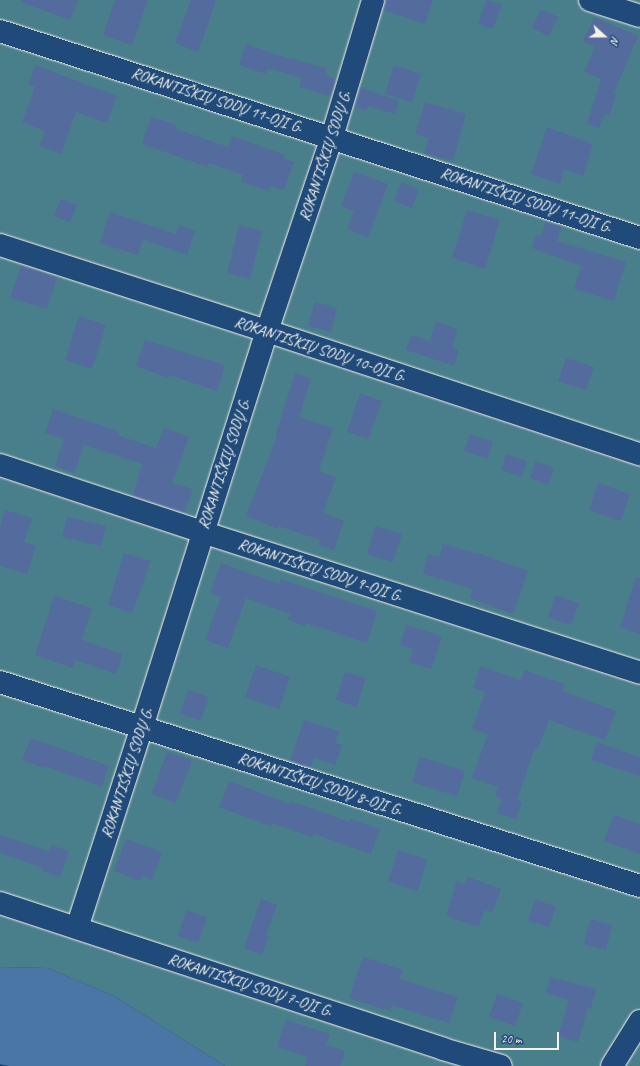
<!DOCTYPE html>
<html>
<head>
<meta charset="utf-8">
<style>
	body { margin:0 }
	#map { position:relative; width:640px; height:1066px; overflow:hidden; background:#1f4a7a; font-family:Caveat,sans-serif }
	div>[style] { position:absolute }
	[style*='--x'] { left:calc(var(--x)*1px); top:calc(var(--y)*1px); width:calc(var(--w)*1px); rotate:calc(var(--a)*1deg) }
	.green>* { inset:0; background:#497e8b }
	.water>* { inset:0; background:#4976a4 }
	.building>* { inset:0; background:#546c9d }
	.roads { filter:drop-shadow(0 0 1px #f4f1e8) drop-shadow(0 0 1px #f4f1e8) }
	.minor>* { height:22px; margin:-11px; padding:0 11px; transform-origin:11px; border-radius:11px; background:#1f4a7a }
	span { translate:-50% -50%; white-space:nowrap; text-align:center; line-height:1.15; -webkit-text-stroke:4px #1f4a7a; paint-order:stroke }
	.street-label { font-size:16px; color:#f4f1e8 }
	.north { position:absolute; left:584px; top:16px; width:40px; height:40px; -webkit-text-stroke:3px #1f4a7a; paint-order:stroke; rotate:111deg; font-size:11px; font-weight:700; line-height:16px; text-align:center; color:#f4f1e8 }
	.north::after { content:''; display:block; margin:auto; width:14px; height:18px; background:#f4f1e8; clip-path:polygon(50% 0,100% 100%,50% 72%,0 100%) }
	.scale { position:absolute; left:494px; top:1032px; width:65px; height:18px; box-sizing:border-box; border:2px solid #f4f1e8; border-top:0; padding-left:5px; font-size:12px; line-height:14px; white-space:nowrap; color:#f4f1e8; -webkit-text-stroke:3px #1f4a7a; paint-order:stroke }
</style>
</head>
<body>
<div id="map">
	<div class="green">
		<div style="clip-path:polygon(0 0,640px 0,640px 1066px,225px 1066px,114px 996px,47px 968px,4px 967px,0 968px)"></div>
	</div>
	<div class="water">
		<div style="clip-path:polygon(4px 967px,47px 968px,114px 996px,225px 1066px,9px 1066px,0 1064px,0 968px)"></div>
	</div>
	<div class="building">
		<div style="clip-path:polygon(21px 0,78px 0,70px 20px,21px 2px)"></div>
		<div style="clip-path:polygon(115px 0,148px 0,132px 45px,103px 35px)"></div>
		<div style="clip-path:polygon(191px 0,216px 0,198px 52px,175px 43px)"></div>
		<div style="clip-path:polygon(385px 0,433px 0,425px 24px,383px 10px)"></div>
		<div style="clip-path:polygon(486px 0,502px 4px,493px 29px,478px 24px)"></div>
		<div style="clip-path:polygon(541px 9px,558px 17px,549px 36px,532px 28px)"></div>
		<div style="clip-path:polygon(594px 17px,638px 36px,614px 93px,616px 94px,610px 115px,605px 114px,599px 128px,587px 124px,601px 79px,584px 72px,595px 46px,583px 42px)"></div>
		<div style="clip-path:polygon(246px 44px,293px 60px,293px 59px,327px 68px,325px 75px,336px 79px,331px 96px,299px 87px,302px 78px,268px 68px,266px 74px,239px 65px)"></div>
		<div style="clip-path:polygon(35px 65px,117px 96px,107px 123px,76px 112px,61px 154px,40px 146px,45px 131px,22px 122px,35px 87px,28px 85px)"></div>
		<div style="clip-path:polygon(394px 65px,421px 74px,412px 102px,385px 94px)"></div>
		<div style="clip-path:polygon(360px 87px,399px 101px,395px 114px,368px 106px,366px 111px,354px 106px)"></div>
		<div style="clip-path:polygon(425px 102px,466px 114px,453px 161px,424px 153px,429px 138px,415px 134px)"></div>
		<div style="clip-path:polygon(151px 117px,177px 125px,176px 129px,228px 147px,232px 136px,285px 155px,284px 159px,294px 162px,284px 190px,270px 186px,268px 191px,241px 182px,243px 175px,209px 163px,208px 167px,142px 144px)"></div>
		<div style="clip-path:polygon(547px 127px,593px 144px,583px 176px,564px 169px,560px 184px,531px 174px)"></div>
		<div style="clip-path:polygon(354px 172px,388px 184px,368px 238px,347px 229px,354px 211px,341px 206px)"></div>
		<div style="clip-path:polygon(401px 182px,419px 189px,412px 208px,394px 201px)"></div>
		<div style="clip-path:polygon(61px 199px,77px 205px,70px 222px,54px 216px)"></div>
		<div style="clip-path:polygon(467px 210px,500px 220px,485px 269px,452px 258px)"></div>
		<div style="clip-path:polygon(110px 212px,176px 234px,179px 225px,195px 231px,187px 255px,143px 240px,138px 255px,100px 243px)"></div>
		<div style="clip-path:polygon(546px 221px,562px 226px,557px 241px,626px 262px,614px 301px,574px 289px,581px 266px,532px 248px,536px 235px,541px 236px)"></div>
		<div style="clip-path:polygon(239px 225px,262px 231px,250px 279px,227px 273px)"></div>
		<div style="clip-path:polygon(21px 265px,57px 277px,47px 309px,10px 298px)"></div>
		<div style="clip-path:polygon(315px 302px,337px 308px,331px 332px,308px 326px)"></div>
		<div style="clip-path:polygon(79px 316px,106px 325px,92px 369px,65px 360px)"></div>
		<div style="clip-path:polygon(436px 322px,458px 329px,452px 348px,430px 340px)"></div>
		<div style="clip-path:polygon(411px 335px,459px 350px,454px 366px,406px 350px)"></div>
		<div style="clip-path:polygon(145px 340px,225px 365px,217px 391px,169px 375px,168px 378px,136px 366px)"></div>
		<div style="clip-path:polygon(566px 358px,594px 367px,586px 390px,558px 381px)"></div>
		<div style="clip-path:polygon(295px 373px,311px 379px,299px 417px,333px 428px,319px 471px,336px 477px,323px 513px,344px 521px,334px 550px,318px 545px,320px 540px,278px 526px,277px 529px,246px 516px,278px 434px,276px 434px)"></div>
		<div style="clip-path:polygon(360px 393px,382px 401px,368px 439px,347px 432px)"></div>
		<div style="clip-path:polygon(53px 409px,118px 431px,117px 435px,156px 448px,164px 428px,189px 437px,172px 483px,193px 489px,184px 513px,133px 496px,142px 464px,84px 445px,74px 473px,55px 466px,64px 439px,45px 433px)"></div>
		<div style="clip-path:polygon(470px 434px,493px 442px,487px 459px,464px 451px)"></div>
		<div style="clip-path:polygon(506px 454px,527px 461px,522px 477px,501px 470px)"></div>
		<div style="clip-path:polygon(535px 461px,554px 468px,548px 485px,530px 478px)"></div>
		<div style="clip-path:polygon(598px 483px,630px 494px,621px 521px,589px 510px)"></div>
		<div style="clip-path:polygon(5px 510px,32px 518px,24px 542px,36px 546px,27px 574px,0 566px,0 527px)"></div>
		<div style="clip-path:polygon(67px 517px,106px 526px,101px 546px,62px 537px)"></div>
		<div style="clip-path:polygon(375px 526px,402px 534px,393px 562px,367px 554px)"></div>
		<div style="clip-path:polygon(443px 544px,478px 554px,478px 553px,528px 571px,513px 614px,470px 598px,473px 589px,423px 574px,428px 554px,439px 557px)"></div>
		<div style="clip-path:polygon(124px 553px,151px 561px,132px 613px,108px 605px)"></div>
		<div style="clip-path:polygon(221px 563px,279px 584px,281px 579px,377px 611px,367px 643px,306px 623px,305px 626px,288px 620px,290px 614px,246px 598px,228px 648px,205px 640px,221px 597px,210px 593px)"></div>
		<div style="clip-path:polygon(636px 577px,640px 578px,640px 634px,620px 627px)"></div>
		<div style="clip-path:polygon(555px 595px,579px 603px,571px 625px,548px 618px)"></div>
		<div style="clip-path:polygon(54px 596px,92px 608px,82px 640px,123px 654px,116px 674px,75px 660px,73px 668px,35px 655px)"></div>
		<div style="clip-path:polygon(406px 625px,442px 636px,431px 669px,409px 662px,413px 649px,400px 645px)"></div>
		<div style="clip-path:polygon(256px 665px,290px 677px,279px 709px,245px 697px)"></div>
		<div style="clip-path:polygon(480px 666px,521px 680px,524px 670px,565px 684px,562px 691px,616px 711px,605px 740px,549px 720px,538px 749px,535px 748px,517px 800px,522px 802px,516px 819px,497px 813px,502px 799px,495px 796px,498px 787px,472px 778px,488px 734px,472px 729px,485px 692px,473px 688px)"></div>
		<div style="clip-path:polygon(345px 672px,366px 678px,357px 707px,336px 700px)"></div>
		<div style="clip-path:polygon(188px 690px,209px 697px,201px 721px,180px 714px)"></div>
		<div style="clip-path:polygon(304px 720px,339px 731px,335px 743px,342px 745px,335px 765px,314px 758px,311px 768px,290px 761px)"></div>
		<div style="clip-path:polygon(31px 738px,109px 766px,102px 787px,45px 766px,44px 768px,22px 760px)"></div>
		<div style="clip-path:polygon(597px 742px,640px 757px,640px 776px,591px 760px)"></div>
		<div style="clip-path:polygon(167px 752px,192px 760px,176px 803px,152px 794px)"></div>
		<div style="clip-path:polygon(420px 757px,465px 771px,457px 796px,412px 782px)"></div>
		<div style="clip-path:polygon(229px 781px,290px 804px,291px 801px,349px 822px,350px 819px,380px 829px,371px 854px,314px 834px,312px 837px,272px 823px,271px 826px,219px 807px)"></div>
		<div style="clip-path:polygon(614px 815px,640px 824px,640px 854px,604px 841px)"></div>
		<div style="clip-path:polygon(0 835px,49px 851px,51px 845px,69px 851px,60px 877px,42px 871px,43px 868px,0 853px)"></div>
		<div style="clip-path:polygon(126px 839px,162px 852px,152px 880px,142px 876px,140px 881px,114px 871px)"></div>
		<div style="clip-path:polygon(398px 850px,427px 859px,418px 891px,388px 882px)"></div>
		<div style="clip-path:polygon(468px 877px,501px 889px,492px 913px,484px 910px,479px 927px,446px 916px,457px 881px,465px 884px)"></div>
		<div style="clip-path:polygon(261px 899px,277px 905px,266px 935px,269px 936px,262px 955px,244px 948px)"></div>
		<div style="clip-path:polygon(535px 899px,556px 907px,549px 927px,528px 921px)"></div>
		<div style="clip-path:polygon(186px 910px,207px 917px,198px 943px,178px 936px)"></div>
		<div style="clip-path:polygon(590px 919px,612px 925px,606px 950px,584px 944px)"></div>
		<div style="clip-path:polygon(363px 957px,403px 970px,400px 979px,458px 997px,449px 1023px,392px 1005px,390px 1011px,349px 998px)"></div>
		<div style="clip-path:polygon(550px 977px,596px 989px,591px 1008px,588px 1007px,578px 1042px,558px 1036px,569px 1000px,546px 993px)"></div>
		<div style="clip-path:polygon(497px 994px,523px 1003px,515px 1026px,489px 1017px)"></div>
		<div style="clip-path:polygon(286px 1020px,330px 1034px,326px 1045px,345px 1051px,340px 1066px,305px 1066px,308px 1057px,277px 1047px)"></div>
	</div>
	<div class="roads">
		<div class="minor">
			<div style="--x:590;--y:0;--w:52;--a:17.7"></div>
			<div style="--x:0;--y:31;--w:673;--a:17.92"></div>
			<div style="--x:0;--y:245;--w:281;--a:17.9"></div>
			<div style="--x:267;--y:331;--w:393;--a:18.3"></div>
			<div style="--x:0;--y:465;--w:213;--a:18.3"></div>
			<div style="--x:202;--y:532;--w:460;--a:17.8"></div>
			<div style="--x:0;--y:682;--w:672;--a:17.68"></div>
			<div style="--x:0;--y:903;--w:466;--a:18.2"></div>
			<div style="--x:443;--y:1049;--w:60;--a:16.3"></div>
			<div style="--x:77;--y:928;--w:211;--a:-72.1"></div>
			<div style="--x:142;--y:727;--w:415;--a:-72.5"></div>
			<div style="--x:267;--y:331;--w:205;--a:-71.5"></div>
			<div style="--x:332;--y:137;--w:143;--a:-73.3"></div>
			<div style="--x:612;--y:1066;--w:53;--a:-58.1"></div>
		</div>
	</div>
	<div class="street-label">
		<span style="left:217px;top:100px;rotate:18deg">ROKANTIŠKIŲ SODŲ 11-OJI G.</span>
		<span style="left:325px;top:156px;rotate:-72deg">ROKANTIŠKIŲ SODŲ G.</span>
		<span style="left:526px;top:200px;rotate:18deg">ROKANTIŠKIŲ SODŲ 11-OJI G.</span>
		<span style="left:320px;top:349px;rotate:18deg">ROKANTIŠKIŲ SODŲ 10-OJI G.</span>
		<span style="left:224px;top:464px;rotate:-72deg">ROKANTIŠKIŲ SODŲ G.</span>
		<span style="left:320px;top:570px;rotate:18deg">ROKANTIŠKIŲ SODŲ 9-OJI G.</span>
		<span style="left:127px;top:773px;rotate:-72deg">ROKANTIŠKIŲ SODŲ G.</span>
		<span style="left:320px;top:784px;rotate:18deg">ROKANTIŠKIŲ SODŲ 8-OJI G.</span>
		<span style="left:250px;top:985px;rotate:18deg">ROKANTIŠKIŲ SODŲ 7-OJI G.</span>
	</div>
	<div class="north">N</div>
	<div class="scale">20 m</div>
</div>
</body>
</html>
